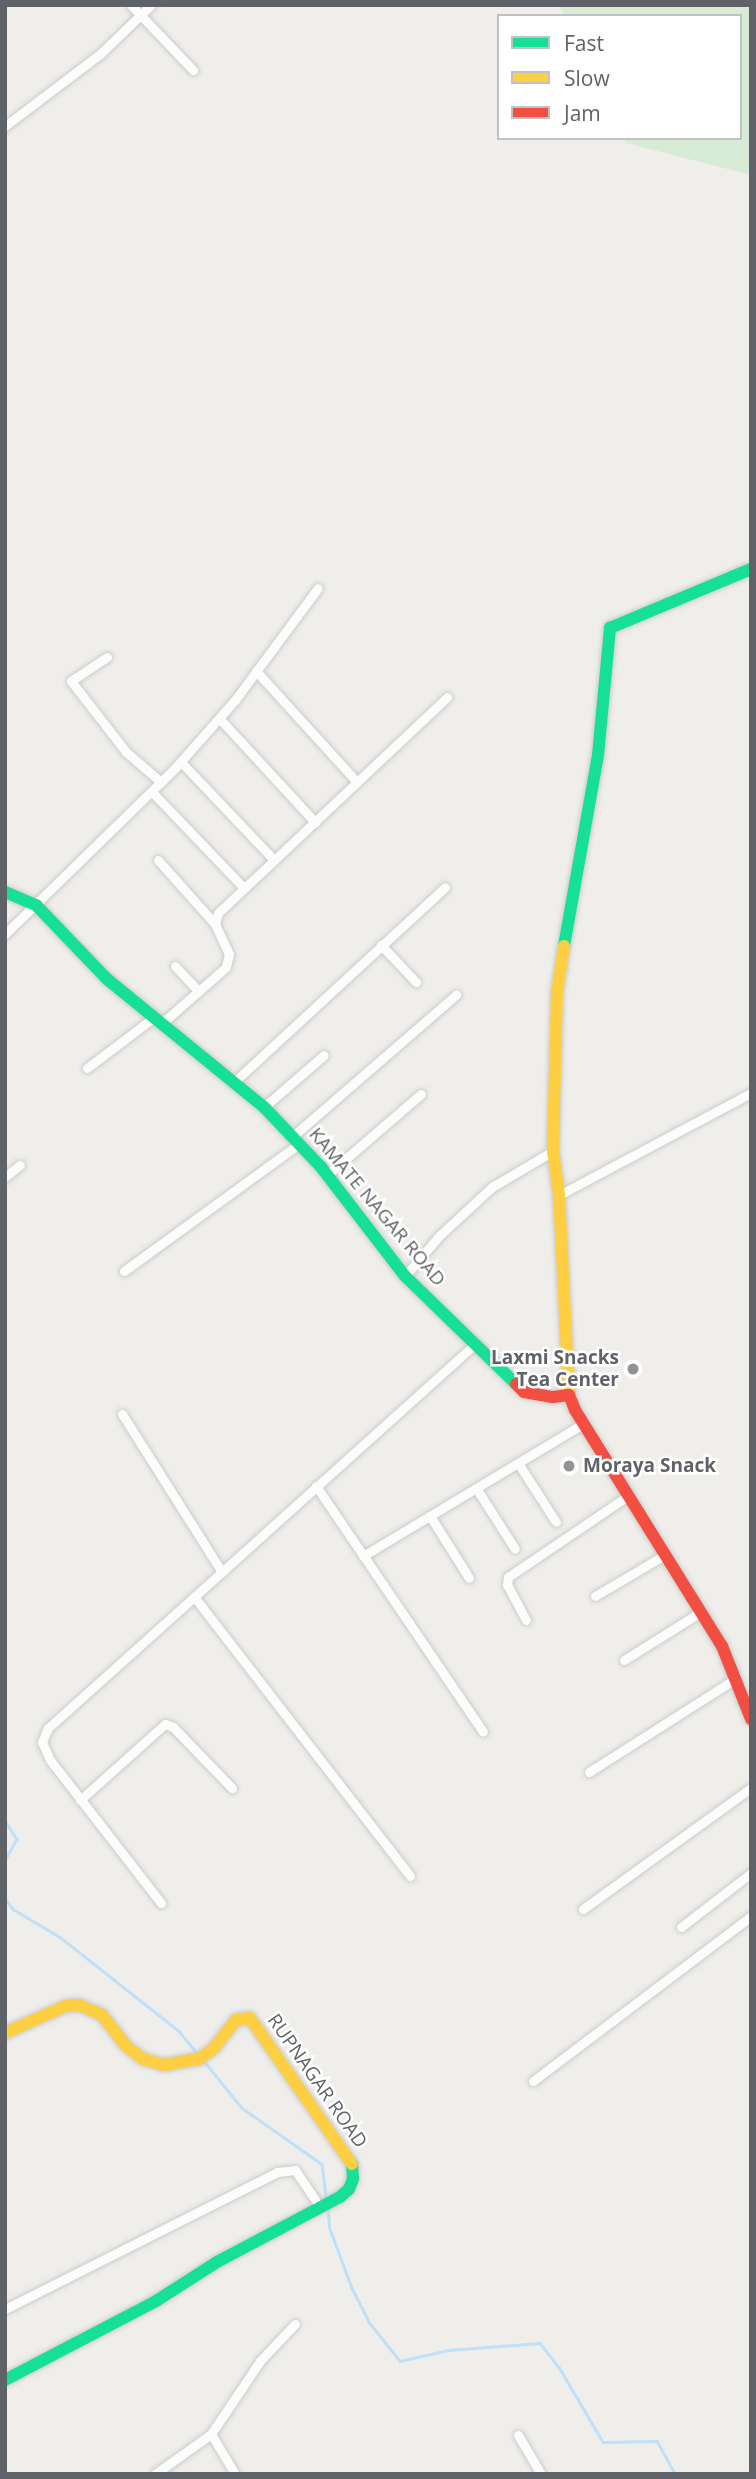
<!DOCTYPE html>
<html>
<head>
<meta charset="utf-8">
<style>
	body { margin:0 }
	#map { position:relative; width:756px; height:2479px; overflow:hidden; background:#efeeea; font-family:"Open Sans",sans-serif }
	div>[style] { position:absolute }
	[style*='--x'] { left:calc(var(--x)*1px); top:calc(var(--y)*1px); width:calc(var(--w)*1px); rotate:calc(var(--a)*1deg) }
	.green>* { inset:0; background:#d8ebd6 }
	.stream>* { height:2.5px; margin:-1.25px; padding:0 1.25px; transform-origin:1.25px; border-radius:1.25px; background:#bfe0f9 }
	.roads { filter:drop-shadow(0 0 2px #cbcccc) drop-shadow(0 0 2px #cbcccc) }
	.street>* { height:9px; margin:-4.5px; padding:0 4.5px; transform-origin:4.5px; border-radius:4.5px; background:#fdfcfc }
	.fast>* { height:12px; margin:-6px; padding:0 6px; transform-origin:6px; border-radius:6px; background:#16e098 }
	.slow>* { height:12px; margin:-6px; padding:0 6px; transform-origin:6px; border-radius:6px; background:#ffcf43 }
	.jam>* { height:12px; margin:-6px; padding:0 6px; transform-origin:6px; border-radius:6px; background:#f24e42 }
	.dots>* { width:19px; height:19px; translate:-50% -50%; box-sizing:border-box; border:4px solid #fff; border-radius:50% }
	span { translate:-50% -50%; white-space:nowrap; text-align:center; line-height:1.15; -webkit-text-stroke:5px #fff; paint-order:stroke }
	.street-label { font-size:19px; color:#5f6368 }
	.poi-label { font-size:19px; color:#5f6368; font-weight:700 }
	.right { translate:-100% -50%; text-align:right }
	.left { translate:0 -50%; text-align:left }
	.frame { position:absolute; inset:0; border:7px solid #5f6368; pointer-events:none }
	.legend { position:absolute; left:497px; top:14px; width:245px; height:126px; box-sizing:border-box; background:#fff; border:2px solid #bfc1c3; margin:0; padding:9px 12px; list-style:none; font-size:21px; color:#5f6368 }
	.legend li { display:flex; align-items:center; gap:14px; height:35px }
	.legend b { width:35px; border:2px solid #bfc1c3 }
</style>
</head>
<body>
<div id="map">
	<div class="green">
		<div style="clip-path:polygon(559px 5px,751px 5px,751px 175px,626px 143px,624px 138px,740px 138px,740px 16px,564px 16px)"></div>
	</div>
	<div class="stream">
		<div style="--x:5;--y:1821;--w:22;--a:56"></div>
		<div style="--x:17;--y:1839;--w:25;--a:119"></div>
		<div style="--x:5;--y:1898;--w:14;--a:54"></div>
		<div style="--x:13;--y:1909;--w:55;--a:30.8"></div>
		<div style="--x:60;--y:1937;--w:152;--a:38.3"></div>
		<div style="--x:179;--y:2031;--w:28;--a:51"></div>
		<div style="--x:204;--y:2061;--w:60;--a:51"></div>
		<div style="--x:242;--y:2108;--w:98;--a:35"></div>
		<div style="--x:322;--y:2164;--w:34;--a:83"></div>
		<div style="--x:328;--y:2208;--w:21;--a:85"></div>
		<div style="--x:330;--y:2229;--w:63;--a:69.6"></div>
		<div style="--x:352;--y:2288;--w:38;--a:63"></div>
		<div style="--x:369;--y:2322;--w:50;--a:51.5"></div>
		<div style="--x:400;--y:2361;--w:50;--a:-12.7"></div>
		<div style="--x:449;--y:2350;--w:91;--a:-4.4"></div>
		<div style="--x:540;--y:2343;--w:31;--a:52"></div>
		<div style="--x:559;--y:2367;--w:87;--a:59.6"></div>
		<div style="--x:603;--y:2442;--w:54;--a:-1.1"></div>
		<div style="--x:657;--y:2441;--w:38;--a:61"></div>
	</div>
	<div class="roads">
		<div class="street">
			<div style="--x:131;--y:5;--w:90;--a:46.4"></div>
			<div style="--x:5;--y:126;--w:119;--a:-37.2"></div>
			<div style="--x:100;--y:54;--w:71;--a:-43.9"></div>
			<div style="--x:107;--y:657;--w:43;--a:146.3"></div>
			<div style="--x:71;--y:681;--w:90;--a:52.2"></div>
			<div style="--x:126;--y:752;--w:46;--a:40.6"></div>
			<div style="--x:256;--y:671;--w:150;--a:47.7"></div>
			<div style="--x:219;--y:718;--w:142;--a:47.3"></div>
			<div style="--x:181;--y:762;--w:135;--a:46.5"></div>
			<div style="--x:152;--y:792;--w:133;--a:46.2"></div>
			<div style="--x:158;--y:860;--w:86;--a:48.3"></div>
			<div style="--x:5;--y:934;--w:238;--a:-44.3"></div>
			<div style="--x:175;--y:768;--w:91;--a:-48.6"></div>
			<div style="--x:235;--y:700;--w:139;--a:-53.5"></div>
			<div style="--x:381;--y:945;--w:51;--a:46.6"></div>
			<div style="--x:175;--y:966;--w:34;--a:47"></div>
			<div style="--x:161;--y:1024;--w:86;--a:-41.2"></div>
			<div style="--x:226;--y:967;--w:13;--a:-77"></div>
			<div style="--x:229;--y:954;--w:33;--a:-115"></div>
			<div style="--x:215;--y:924;--w:11;--a:-75"></div>
			<div style="--x:218;--y:913;--w:315;--a:-43.3"></div>
			<div style="--x:87;--y:1068;--w:83;--a:-37.1"></div>
			<div style="--x:234;--y:1082;--w:287;--a:-42.7"></div>
			<div style="--x:264;--y:1107;--w:79;--a:-40.9"></div>
			<div style="--x:293;--y:1136;--w:216;--a:-40.9"></div>
			<div style="--x:327;--y:1175;--w:124;--a:-40.8"></div>
			<div style="--x:5;--y:1177;--w:19;--a:-39"></div>
			<div style="--x:559;--y:1195;--w:217;--a:-28"></div>
			<div style="--x:124;--y:1271;--w:218;--a:-36"></div>
			<div style="--x:405;--y:1276;--w:52;--a:-49.6"></div>
			<div style="--x:439;--y:1236;--w:72;--a:-42.8"></div>
			<div style="--x:492;--y:1187;--w:71;--a:-30.5"></div>
			<div style="--x:122;--y:1414;--w:187;--a:57.7"></div>
			<div style="--x:518;--y:1463;--w:70;--a:57.2"></div>
			<div style="--x:316;--y:1486;--w:297;--a:55.8"></div>
			<div style="--x:476;--y:1488;--w:72;--a:57.4"></div>
			<div style="--x:430;--y:1516;--w:73;--a:57.8"></div>
			<div style="--x:363;--y:1556;--w:258;--a:-31"></div>
			<div style="--x:595;--y:1596;--w:82;--a:-30.6"></div>
			<div style="--x:526;--y:1620;--w:40;--a:-118"></div>
			<div style="--x:507;--y:1585;--w:8;--a:-83"></div>
			<div style="--x:508;--y:1577;--w:146;--a:-34.1"></div>
			<div style="--x:624;--y:1660;--w:92;--a:-32.1"></div>
			<div style="--x:589;--y:1772;--w:173;--a:-32.5"></div>
			<div style="--x:80;--y:1800;--w:114;--a:-41.8"></div>
			<div style="--x:165;--y:1724;--w:9;--a:21"></div>
			<div style="--x:173;--y:1727;--w:85;--a:46"></div>
			<div style="--x:410;--y:1876;--w:353;--a:-127.7"></div>
			<div style="--x:194;--y:1597;--w:377;--a:-42"></div>
			<div style="--x:161;--y:1903;--w:181;--a:-127.8"></div>
			<div style="--x:50;--y:1760;--w:20;--a:-114"></div>
			<div style="--x:42;--y:1742;--w:15;--a:-67"></div>
			<div style="--x:48;--y:1728;--w:196;--a:-41.9"></div>
			<div style="--x:583;--y:1909;--w:207;--a:-35.8"></div>
			<div style="--x:681;--y:1927;--w:88;--a:-37.6"></div>
			<div style="--x:533;--y:2081;--w:273;--a:-37.1"></div>
			<div style="--x:5;--y:2309;--w:305;--a:-26.7"></div>
			<div style="--x:277;--y:2172;--w:18;--a:-6"></div>
			<div style="--x:295;--y:2170;--w:36;--a:56"></div>
			<div style="--x:211;--y:2434;--w:47;--a:59"></div>
			<div style="--x:518;--y:2435;--w:45;--a:59.5"></div>
			<div style="--x:155;--y:2474;--w:69;--a:-35.5"></div>
			<div style="--x:211;--y:2434;--w:88;--a:-56.1"></div>
			<div style="--x:260;--y:2361;--w:51;--a:-46.6"></div>
		</div>
		<div class="fast">
			<div style="--x:5;--y:892;--w:34;--a:23"></div>
			<div style="--x:36;--y:905;--w:103;--a:46.2"></div>
			<div style="--x:107;--y:979;--w:203;--a:39.2"></div>
			<div style="--x:264;--y:1107;--w:83;--a:46.5"></div>
			<div style="--x:321;--y:1167;--w:138;--a:52.4"></div>
			<div style="--x:405;--y:1276;--w:155;--a:44.2"></div>
			<div style="--x:564;--y:946;--w:194;--a:-79.9"></div>
			<div style="--x:598;--y:755;--w:128;--a:-84.6"></div>
			<div style="--x:610;--y:628;--w:153;--a:-22.7"></div>
			<div style="--x:5;--y:2380;--w:170;--a:-27.6"></div>
			<div style="--x:156;--y:2301;--w:72;--a:-32.6"></div>
			<div style="--x:217;--y:2262;--w:139;--a:-27.9"></div>
			<div style="--x:340;--y:2197;--w:12;--a:-42"></div>
			<div style="--x:349;--y:2189;--w:11;--a:-68"></div>
			<div style="--x:353;--y:2179;--w:15;--a:-94"></div>
		</div>
		<div class="slow">
			<div style="--x:564;--y:946;--w:48;--a:98.5"></div>
			<div style="--x:557;--y:993;--w:158;--a:91.5"></div>
			<div style="--x:553;--y:1151;--w:44;--a:82.2"></div>
			<div style="--x:559;--y:1195;--w:200;--a:87.1"></div>
			<div style="--x:5;--y:2033;--w:67;--a:-23.9"></div>
			<div style="--x:66;--y:2006;--w:13;--a:-4"></div>
			<div style="--x:79;--y:2005;--w:25;--a:23"></div>
			<div style="--x:102;--y:2015;--w:39;--a:52"></div>
			<div style="--x:126;--y:2046;--w:21;--a:37"></div>
			<div style="--x:143;--y:2059;--w:22;--a:16"></div>
			<div style="--x:164;--y:2065;--w:36;--a:-10"></div>
			<div style="--x:199;--y:2059;--w:19;--a:-36"></div>
			<div style="--x:214;--y:2048;--w:36;--a:-52"></div>
			<div style="--x:236;--y:2020;--w:14;--a:-8"></div>
			<div style="--x:250;--y:2018;--w:178;--a:55.1"></div>
		</div>
		<div class="jam">
			<div style="--x:516;--y:1384;--w:11;--a:45"></div>
			<div style="--x:524;--y:1392;--w:29;--a:10"></div>
			<div style="--x:553;--y:1397;--w:16;--a:-7"></div>
			<div style="--x:569;--y:1395;--w:16;--a:68"></div>
			<div style="--x:575;--y:1410;--w:278;--a:58.1"></div>
			<div style="--x:722;--y:1646;--w:79;--a:68.3"></div>
		</div>
	</div>
	<div class="dots">
		<div style="left:633px;top:1369px;background:#919496"></div>
		<div style="left:569px;top:1466px;background:#919496"></div>
	</div>
	<div class="street-label">
		<span style="left:377px;top:1207px;rotate:50deg">KAMATE NAGAR ROAD</span>
		<span style="left:317px;top:2081px;rotate:55deg">RUPNAGAR ROAD</span>
	</div>
	<div class="poi-label">
		<span class="right" style="left:619px;top:1369px">Laxmi Snacks<br>Tea Center</span>
		<span class="left" style="left:583px;top:1466px">Moraya Snack</span>
	</div>
	<div class="frame"></div>
	<ul class="legend">
	<li><b style="height:9px;background:#16e098"></b>Fast</li>
	<li><b style="height:9px;background:#ffcf43"></b>Slow</li>
	<li><b style="height:9px;background:#f24e42"></b>Jam</li>
	</ul>
</div>
</body>
</html>
